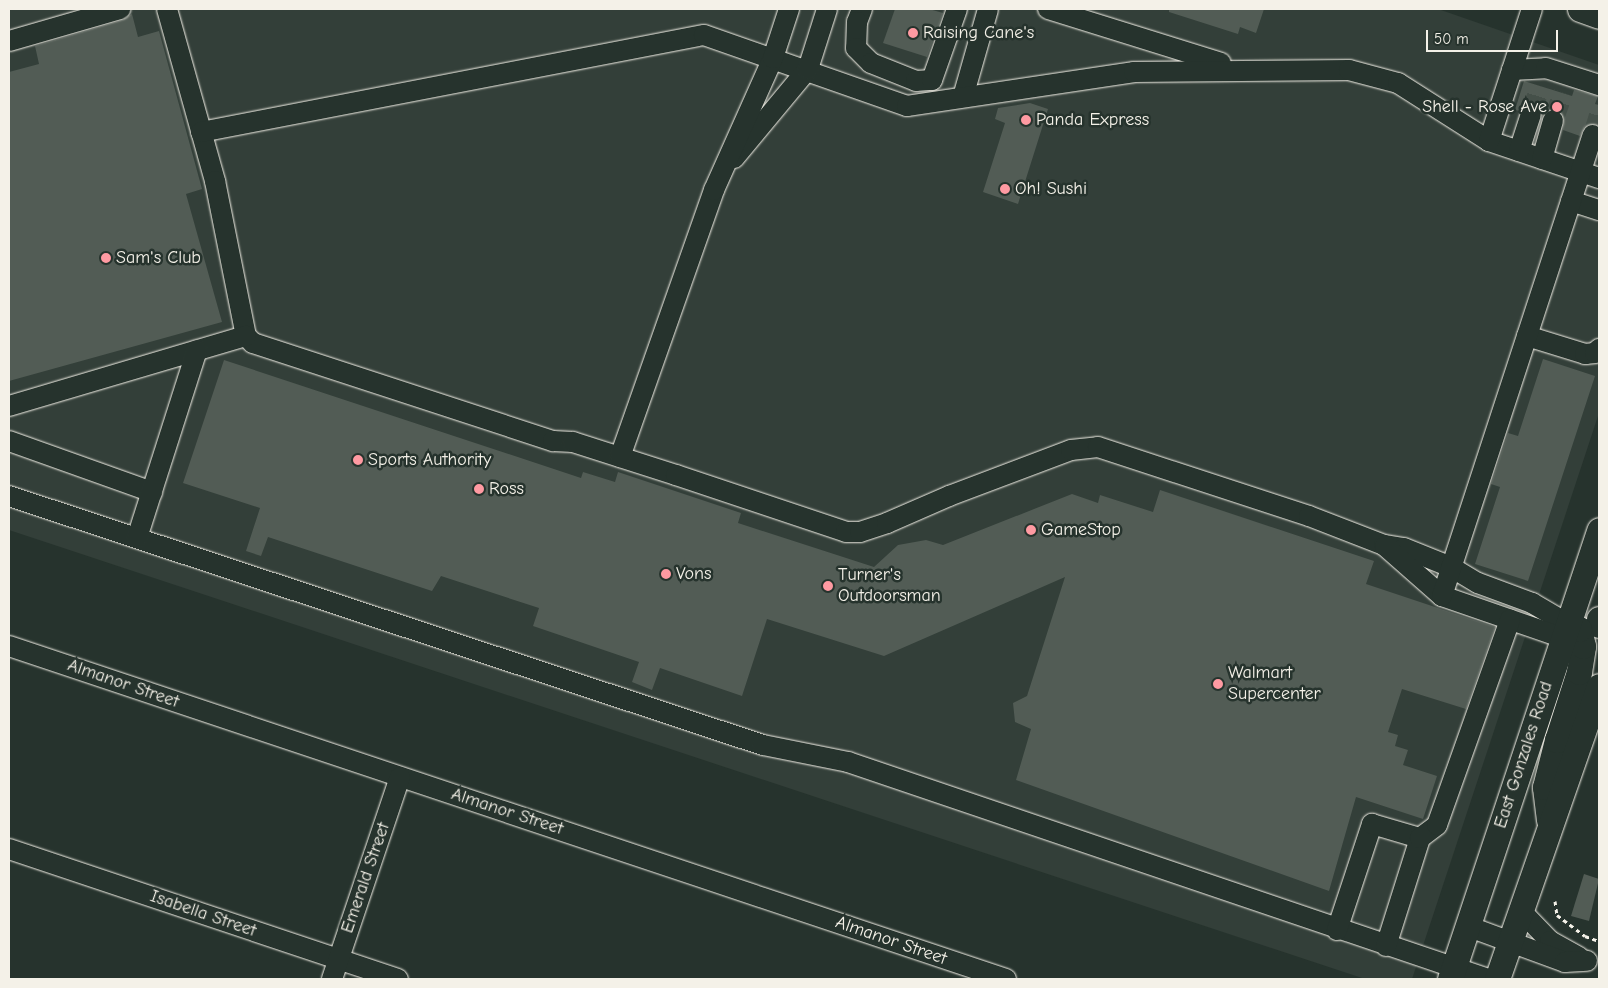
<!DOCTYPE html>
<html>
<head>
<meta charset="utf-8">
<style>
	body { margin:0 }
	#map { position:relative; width:1608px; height:988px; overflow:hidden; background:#26332d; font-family:"Comic Neue",sans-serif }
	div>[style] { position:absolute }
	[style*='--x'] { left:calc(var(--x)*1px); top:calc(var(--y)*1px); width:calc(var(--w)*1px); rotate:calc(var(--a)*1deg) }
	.built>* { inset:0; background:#333f39 }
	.building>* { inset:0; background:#525c55 }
	.minor-tunnel>* { height:20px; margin-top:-10px; transform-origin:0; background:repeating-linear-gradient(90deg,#455049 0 20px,transparent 0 30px) }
	.path>* { height:3px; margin-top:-1.5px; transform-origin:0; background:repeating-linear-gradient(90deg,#f4f1e8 0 4px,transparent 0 8px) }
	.roads { filter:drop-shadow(0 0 1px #f4f1e8) drop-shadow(0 0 1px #f4f1e8) }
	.minor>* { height:20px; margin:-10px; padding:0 10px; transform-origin:10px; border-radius:10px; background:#26332d }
	.major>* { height:25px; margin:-12.5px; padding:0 12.5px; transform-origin:12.5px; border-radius:12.5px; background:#26332d }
	.dots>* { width:14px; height:14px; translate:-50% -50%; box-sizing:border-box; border:2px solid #26332d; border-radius:50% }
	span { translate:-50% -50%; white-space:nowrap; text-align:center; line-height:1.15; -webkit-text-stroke:5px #26332d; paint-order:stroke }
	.poi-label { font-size:18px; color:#f4f1e8 }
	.left { translate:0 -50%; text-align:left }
	.right { translate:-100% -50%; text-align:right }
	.street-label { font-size:18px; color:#f4f1e8 }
	.frame { position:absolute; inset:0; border:10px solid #f4f1e8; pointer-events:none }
	.scale { position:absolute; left:1426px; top:30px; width:132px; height:22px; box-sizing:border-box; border:2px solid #f4f1e8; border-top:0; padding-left:6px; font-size:15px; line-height:18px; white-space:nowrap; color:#f4f1e8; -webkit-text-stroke:4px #26332d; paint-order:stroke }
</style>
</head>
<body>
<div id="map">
	<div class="built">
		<div style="clip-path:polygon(9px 9px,1438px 9px,1599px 65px,1599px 413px,1412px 979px,1365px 979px,9px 530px)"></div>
	</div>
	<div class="building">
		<div style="clip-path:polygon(895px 9px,929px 9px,943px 13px,927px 57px,883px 43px)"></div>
		<div style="clip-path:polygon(1169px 9px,1264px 9px,1256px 33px,1240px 27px,1238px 34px,1169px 12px)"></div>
		<div style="clip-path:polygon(132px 14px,138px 37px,159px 31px,202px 189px,186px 194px,222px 322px,9px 381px,9px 72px,39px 64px,35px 46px,123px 20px)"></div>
		<div style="clip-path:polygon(1524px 81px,1572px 96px,1574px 90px,1598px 96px,1595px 104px,1599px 105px,1599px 125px,1585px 126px,1580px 136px,1563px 130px,1564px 118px,1557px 110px,1550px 110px,1542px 116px,1540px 108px,1534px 104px,1524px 106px,1520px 111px,1515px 110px)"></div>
		<div style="clip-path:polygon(1030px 103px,1048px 109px,1018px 204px,983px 192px,1005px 123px,995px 119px,998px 108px)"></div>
		<div style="clip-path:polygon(1543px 359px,1595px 376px,1528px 581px,1475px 564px,1500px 487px,1491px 484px,1508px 433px,1518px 436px)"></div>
		<div style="clip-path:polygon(224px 360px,581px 478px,583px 472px,615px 482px,618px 472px,741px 513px,738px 523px,874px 567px,898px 545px,926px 540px,943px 545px,1072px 494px,1098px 503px,1100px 495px,1153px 512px,1160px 490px,1374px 561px,1366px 584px,1495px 627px,1466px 709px,1402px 689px,1388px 732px,1398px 735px,1395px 746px,1408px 750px,1403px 765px,1437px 776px,1423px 819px,1356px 797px,1329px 891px,1016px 780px,1031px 729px,1015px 722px,1013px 703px,1027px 696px,1065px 577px,884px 656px,767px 619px,742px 696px,660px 668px,652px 690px,632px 682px,639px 662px,533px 626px,539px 608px,441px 576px,432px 591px,268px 537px,261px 556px,246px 551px,260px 508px,183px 483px)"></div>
		<div style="clip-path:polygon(1584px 874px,1599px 879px,1589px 921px,1571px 916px)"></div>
	</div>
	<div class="minor-tunnel">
		<div style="--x:1531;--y:115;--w:30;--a:-73"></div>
		<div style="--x:1553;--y:121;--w:30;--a:-70"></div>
		<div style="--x:1593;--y:135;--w:21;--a:-73"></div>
	</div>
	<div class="path">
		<div style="--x:1555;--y:901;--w:14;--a:82"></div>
		<div style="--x:1557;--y:915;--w:35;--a:37"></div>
		<div style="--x:1585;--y:936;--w:15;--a:20"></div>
	</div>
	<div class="roads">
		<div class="minor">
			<div style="--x:167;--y:9;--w:179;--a:74.4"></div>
			<div style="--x:215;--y:181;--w:158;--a:78.7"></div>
			<div style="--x:246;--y:336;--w:10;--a:45"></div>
			<div style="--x:253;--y:343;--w:316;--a:18.1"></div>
			<div style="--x:553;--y:441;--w:20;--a:3"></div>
			<div style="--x:573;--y:442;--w:108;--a:17.8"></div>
			<div style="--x:676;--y:475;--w:179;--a:18.5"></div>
			<div style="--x:846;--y:532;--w:14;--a:0"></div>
			<div style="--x:860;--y:532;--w:28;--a:-18"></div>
			<div style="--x:887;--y:523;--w:68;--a:-23.5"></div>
			<div style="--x:949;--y:496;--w:130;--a:-20.7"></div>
			<div style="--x:1071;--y:450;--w:27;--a:-6"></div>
			<div style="--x:1098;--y:447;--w:222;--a:18.1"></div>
			<div style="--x:1309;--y:516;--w:80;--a:21.1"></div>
			<div style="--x:1384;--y:545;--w:20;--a:9"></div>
			<div style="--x:1404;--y:548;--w:51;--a:22"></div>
			<div style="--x:1451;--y:567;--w:31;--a:31"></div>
			<div style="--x:1478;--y:583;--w:58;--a:20.3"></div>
			<div style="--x:1532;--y:603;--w:42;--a:30.3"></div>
			<div style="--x:862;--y:9;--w:14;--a:111"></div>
			<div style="--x:857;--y:22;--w:26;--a:92"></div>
			<div style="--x:856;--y:48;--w:21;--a:45"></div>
			<div style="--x:871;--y:63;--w:48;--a:21.8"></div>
			<div style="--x:916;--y:81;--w:16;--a:-4"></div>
			<div style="--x:932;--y:80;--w:75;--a:-70.6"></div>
			<div style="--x:1048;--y:9;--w:181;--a:17.3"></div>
			<div style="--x:9;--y:41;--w:116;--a:-16.1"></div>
			<div style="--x:1512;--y:70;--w:34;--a:-3"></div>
			<div style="--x:1546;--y:68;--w:56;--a:17.8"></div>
			<div style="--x:963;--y:97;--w:91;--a:-74.1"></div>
			<div style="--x:201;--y:132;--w:512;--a:-10.92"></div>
			<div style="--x:704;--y:35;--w:215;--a:19.3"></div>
			<div style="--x:907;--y:106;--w:230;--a:-8.5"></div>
			<div style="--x:1134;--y:72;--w:215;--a:-0.5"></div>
			<div style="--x:1349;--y:70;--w:51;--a:14.9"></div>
			<div style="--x:1398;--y:83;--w:108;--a:32.5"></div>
			<div style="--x:1489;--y:141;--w:116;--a:18.6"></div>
			<div style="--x:1489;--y:141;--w:139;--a:-72"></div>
			<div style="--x:1519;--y:151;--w:38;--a:-72"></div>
			<div style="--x:734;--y:158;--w:116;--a:-50.3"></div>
			<div style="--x:808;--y:69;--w:63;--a:-72.4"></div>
			<div style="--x:1542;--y:159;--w:40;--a:-74"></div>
			<div style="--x:1571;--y:201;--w:29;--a:18"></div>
			<div style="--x:1527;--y:336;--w:61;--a:17.2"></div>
			<div style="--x:1585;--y:354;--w:10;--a:-6"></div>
			<div style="--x:1595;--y:353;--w:6;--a:-45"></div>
			<div style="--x:9;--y:406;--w:247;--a:-16.5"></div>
			<div style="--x:9;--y:441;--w:152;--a:19.6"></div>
			<div style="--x:620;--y:457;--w:283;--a:-70.6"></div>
			<div style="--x:714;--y:190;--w:145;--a:-65.9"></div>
			<div style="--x:773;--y:58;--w:52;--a:-71.9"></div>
			<div style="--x:9;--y:496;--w:794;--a:18.28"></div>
			<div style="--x:763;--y:745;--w:87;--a:11.3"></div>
			<div style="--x:848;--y:762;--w:676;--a:18.73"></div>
			<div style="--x:137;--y:538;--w:197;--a:-72.3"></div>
			<div style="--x:1385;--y:546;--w:76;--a:41.3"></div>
			<div style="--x:1442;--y:596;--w:128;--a:19.1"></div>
			<div style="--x:1442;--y:596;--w:485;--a:-71.9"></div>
			<div style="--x:9;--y:646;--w:1051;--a:18.47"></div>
			<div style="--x:9;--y:849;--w:410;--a:18.5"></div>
			<div style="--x:1521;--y:911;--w:42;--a:46"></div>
			<div style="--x:1550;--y:941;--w:33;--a:29"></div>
			<div style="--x:1467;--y:926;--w:104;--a:20.2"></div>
			<div style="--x:1565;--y:962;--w:22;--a:-3"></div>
			<div style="--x:1337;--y:930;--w:112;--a:-71.7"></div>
			<div style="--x:1372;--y:824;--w:50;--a:16.3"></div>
			<div style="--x:1386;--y:946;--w:113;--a:-72.5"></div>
			<div style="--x:1420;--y:838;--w:21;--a:-37"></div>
			<div style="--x:1437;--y:825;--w:218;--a:-70.4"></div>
			<div style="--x:332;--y:979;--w:213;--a:-71.4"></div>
		</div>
		<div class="major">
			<div style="--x:1580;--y:9;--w:20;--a:20"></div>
			<div style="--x:1599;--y:619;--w:6;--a:90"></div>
			<div style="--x:1549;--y:820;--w:33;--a:-97"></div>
			<div style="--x:1545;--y:787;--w:49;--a:-75.7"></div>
			<div style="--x:1557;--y:740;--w:71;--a:-72.1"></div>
			<div style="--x:1579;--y:672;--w:26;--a:-81"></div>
			<div style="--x:1583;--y:646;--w:17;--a:-103"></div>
			<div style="--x:1579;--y:629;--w:12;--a:-156"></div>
			<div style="--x:1450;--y:979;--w:473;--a:-71.6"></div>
			<div style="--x:1497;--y:979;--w:310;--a:-70.8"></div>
		</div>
	</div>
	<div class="dots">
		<div style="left:913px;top:33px;background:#ff9aa2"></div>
		<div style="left:1557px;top:107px;background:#ff9aa2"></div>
		<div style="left:1026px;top:120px;background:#ff9aa2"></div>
		<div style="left:1005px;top:189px;background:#ff9aa2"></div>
		<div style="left:106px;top:258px;background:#ff9aa2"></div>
		<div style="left:358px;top:460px;background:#ff9aa2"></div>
		<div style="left:479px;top:489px;background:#ff9aa2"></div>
		<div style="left:1031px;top:530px;background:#ff9aa2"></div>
		<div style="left:666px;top:574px;background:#ff9aa2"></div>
		<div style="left:828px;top:586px;background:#ff9aa2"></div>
		<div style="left:1218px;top:684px;background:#ff9aa2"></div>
	</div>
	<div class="poi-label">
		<span class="left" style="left:923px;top:33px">Raising Cane's</span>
		<span class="right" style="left:1547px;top:107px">Shell - Rose Ave</span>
		<span class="left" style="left:1036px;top:120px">Panda Express</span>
		<span class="left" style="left:1015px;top:189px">Oh! Sushi</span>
		<span class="left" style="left:116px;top:258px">Sam's Club</span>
		<span class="left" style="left:368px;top:460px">Sports Authority</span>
		<span class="left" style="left:489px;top:489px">Ross</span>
		<span class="left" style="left:1041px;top:530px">GameStop</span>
		<span class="left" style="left:676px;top:574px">Vons</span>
		<span class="left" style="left:838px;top:586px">Turner's<br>Outdoorsman</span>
		<span class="left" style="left:1228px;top:684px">Walmart<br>Supercenter</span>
	</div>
	<div class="street-label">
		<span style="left:123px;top:684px;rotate:19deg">Almanor Street</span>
		<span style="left:1524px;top:755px;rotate:-72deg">East Gonzales Road</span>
		<span style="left:507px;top:812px;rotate:18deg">Almanor Street</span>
		<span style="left:366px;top:878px;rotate:-71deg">Emerald Street</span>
		<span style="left:203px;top:914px;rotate:19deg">Isabella Street</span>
		<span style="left:891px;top:941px;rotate:19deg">Almanor Street</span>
	</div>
	<div class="frame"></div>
	<div class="scale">50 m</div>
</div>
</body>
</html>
